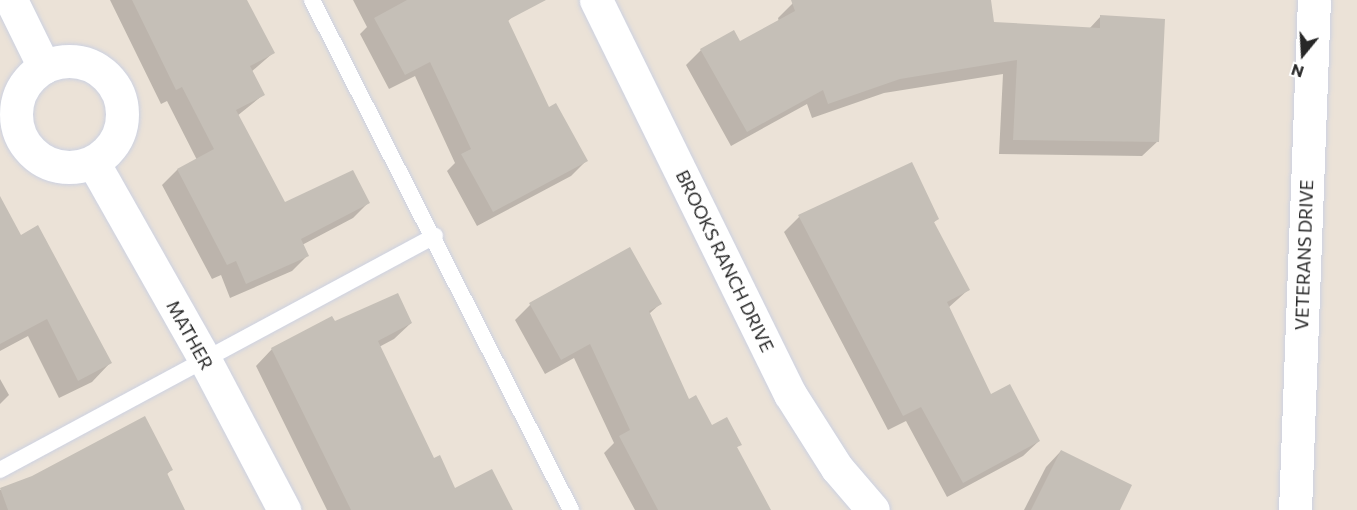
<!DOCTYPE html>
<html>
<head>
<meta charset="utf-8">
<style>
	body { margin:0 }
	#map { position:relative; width:1357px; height:510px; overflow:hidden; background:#ebe2d7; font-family:Commissioner,sans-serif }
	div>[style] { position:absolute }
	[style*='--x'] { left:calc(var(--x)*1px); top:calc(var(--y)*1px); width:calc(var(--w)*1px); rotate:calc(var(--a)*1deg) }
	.shadow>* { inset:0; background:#0003 }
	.building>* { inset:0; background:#c5bfb7 }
	.roads { filter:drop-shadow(0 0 2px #ccd1e1) drop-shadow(0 0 2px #ccd1e1) }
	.service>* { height:16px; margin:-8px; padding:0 8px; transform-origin:8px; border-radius:8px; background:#fff }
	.minor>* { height:33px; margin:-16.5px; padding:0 16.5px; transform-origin:16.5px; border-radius:16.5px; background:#fff }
	.minor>.ring { margin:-16.5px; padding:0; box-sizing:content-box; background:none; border:33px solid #fff; border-radius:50% }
	.secondary>* { height:33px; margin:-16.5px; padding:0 16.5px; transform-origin:16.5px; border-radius:16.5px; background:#fff }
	span { translate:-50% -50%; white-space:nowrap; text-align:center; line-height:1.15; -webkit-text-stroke:5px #fff; paint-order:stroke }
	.street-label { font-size:18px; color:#272727 }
	.north { position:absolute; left:1273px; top:24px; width:60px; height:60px; -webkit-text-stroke:4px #fff; paint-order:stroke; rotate:198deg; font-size:16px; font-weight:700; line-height:24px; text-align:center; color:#272727 }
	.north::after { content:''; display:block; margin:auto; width:21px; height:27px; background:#272727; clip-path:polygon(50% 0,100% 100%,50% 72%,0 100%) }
</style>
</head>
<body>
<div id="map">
	<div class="shadow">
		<div style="clip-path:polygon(110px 0,246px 0,273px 53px,251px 72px,263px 95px,237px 116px,285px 204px,368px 203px,353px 218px,302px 245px,307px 256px,292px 271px,230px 298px,221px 275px,212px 279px,162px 185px,177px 170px,197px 160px,167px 101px,161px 104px)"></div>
		<div style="clip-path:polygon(353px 0,502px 0,512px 17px,507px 22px,548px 110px,586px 161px,571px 176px,477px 226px,447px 171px,455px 163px,415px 76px,389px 89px,360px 34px,367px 27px)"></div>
		<div style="clip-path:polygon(802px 0,989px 0,993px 23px,1089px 29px,1101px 16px,1158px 141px,1142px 156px,999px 154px,1003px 74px,884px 93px,812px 118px,807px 104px,731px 146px,686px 65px,701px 50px,740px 43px,779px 22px,778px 18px,793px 3px)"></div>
		<div style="clip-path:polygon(799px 217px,937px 219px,933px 223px,968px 290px,948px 308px,990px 396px,1039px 441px,1023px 456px,947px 497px,906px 421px,888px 430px,784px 232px)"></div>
		<div style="clip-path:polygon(0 229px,20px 237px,110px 363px,92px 382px,59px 398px,28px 336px,0 351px)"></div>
		<div style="clip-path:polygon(660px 304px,649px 314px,689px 401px,711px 427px,740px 444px,736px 448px,770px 510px,635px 510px,604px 453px,614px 443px,574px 358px,545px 374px,515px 320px,530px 305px)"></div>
		<div style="clip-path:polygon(334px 323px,411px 323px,394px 339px,379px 347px,433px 460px,455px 490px,512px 510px,327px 510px,256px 366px,272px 349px)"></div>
		<div style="clip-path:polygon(0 379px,9px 395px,0 404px)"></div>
		<div style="clip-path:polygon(1061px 451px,1118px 510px,1024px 510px,1046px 467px)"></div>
		<div style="clip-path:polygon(171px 470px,166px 475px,183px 510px,0 510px,0 490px,32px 477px)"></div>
	</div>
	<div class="building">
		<div style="clip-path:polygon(132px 0,247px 0,275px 53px,250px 66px,265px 95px,236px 110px,285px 202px,353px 170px,370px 203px,301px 239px,309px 256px,246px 284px,236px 261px,227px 265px,177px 169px,214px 149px,182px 87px,176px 90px)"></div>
		<div style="clip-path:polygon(407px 0,546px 0,508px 20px,549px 107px,556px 103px,588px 161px,493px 212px,461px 154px,471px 149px,430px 62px,405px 75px,374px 18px)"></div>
		<div style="clip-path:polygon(791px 0,991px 0,994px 22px,1100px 28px,1100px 15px,1165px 19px,1159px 142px,1013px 140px,1017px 60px,900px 79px,828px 104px,823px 90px,747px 132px,700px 49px,734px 30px,740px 41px,795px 11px)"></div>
		<div style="clip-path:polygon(912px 162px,939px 219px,934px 222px,970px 290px,947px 302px,991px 394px,1010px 384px,1040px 441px,963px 483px,921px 407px,903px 416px,798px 215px)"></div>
		<div style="clip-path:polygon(0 196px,21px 235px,38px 225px,112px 363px,78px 381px,47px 319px,0 344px)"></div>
		<div style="clip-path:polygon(630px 247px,662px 304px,649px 311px,689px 399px,696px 395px,712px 425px,727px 417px,742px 445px,737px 447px,771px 510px,658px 510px,619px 436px,630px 430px,590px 344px,561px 360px,529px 303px)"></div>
		<div style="clip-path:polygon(398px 293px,412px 323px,378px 341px,434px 458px,440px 455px,455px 488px,492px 469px,513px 510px,351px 510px,271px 348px,332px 316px,335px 321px)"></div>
		<div style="clip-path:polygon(145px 416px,173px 470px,167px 473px,185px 510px,8px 510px,0 488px,32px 476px)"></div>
		<div style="clip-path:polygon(1061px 450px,1132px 485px,1120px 510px,1031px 510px)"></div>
	</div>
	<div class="roads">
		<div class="service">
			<div style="--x:312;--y:0;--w:572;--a:63.08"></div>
			<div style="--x:0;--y:470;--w:494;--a:-28.3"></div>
		</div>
		<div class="minor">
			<div style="--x:11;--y:0;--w:75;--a:63.8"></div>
			<div style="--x:596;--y:0;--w:439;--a:63.8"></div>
			<div style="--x:790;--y:394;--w:88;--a:57.6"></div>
			<div style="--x:837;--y:468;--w:55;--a:49.4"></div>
			<div class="ring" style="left:16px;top:61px;width:73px;height:73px"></div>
			<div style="--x:93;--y:162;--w:227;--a:60.5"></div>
			<div style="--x:205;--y:360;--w:170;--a:62.2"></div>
		</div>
		<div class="secondary">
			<div style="--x:1295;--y:510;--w:510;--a:-87.87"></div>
		</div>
	</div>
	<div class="street-label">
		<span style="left:1304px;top:255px;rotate:-88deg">VETERANS DRIVE</span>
		<span style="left:725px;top:261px;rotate:64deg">BROOKS RANCH DRIVE</span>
		<span style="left:190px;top:335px;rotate:61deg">MATHER</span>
	</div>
	<div class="north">N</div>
</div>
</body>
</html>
